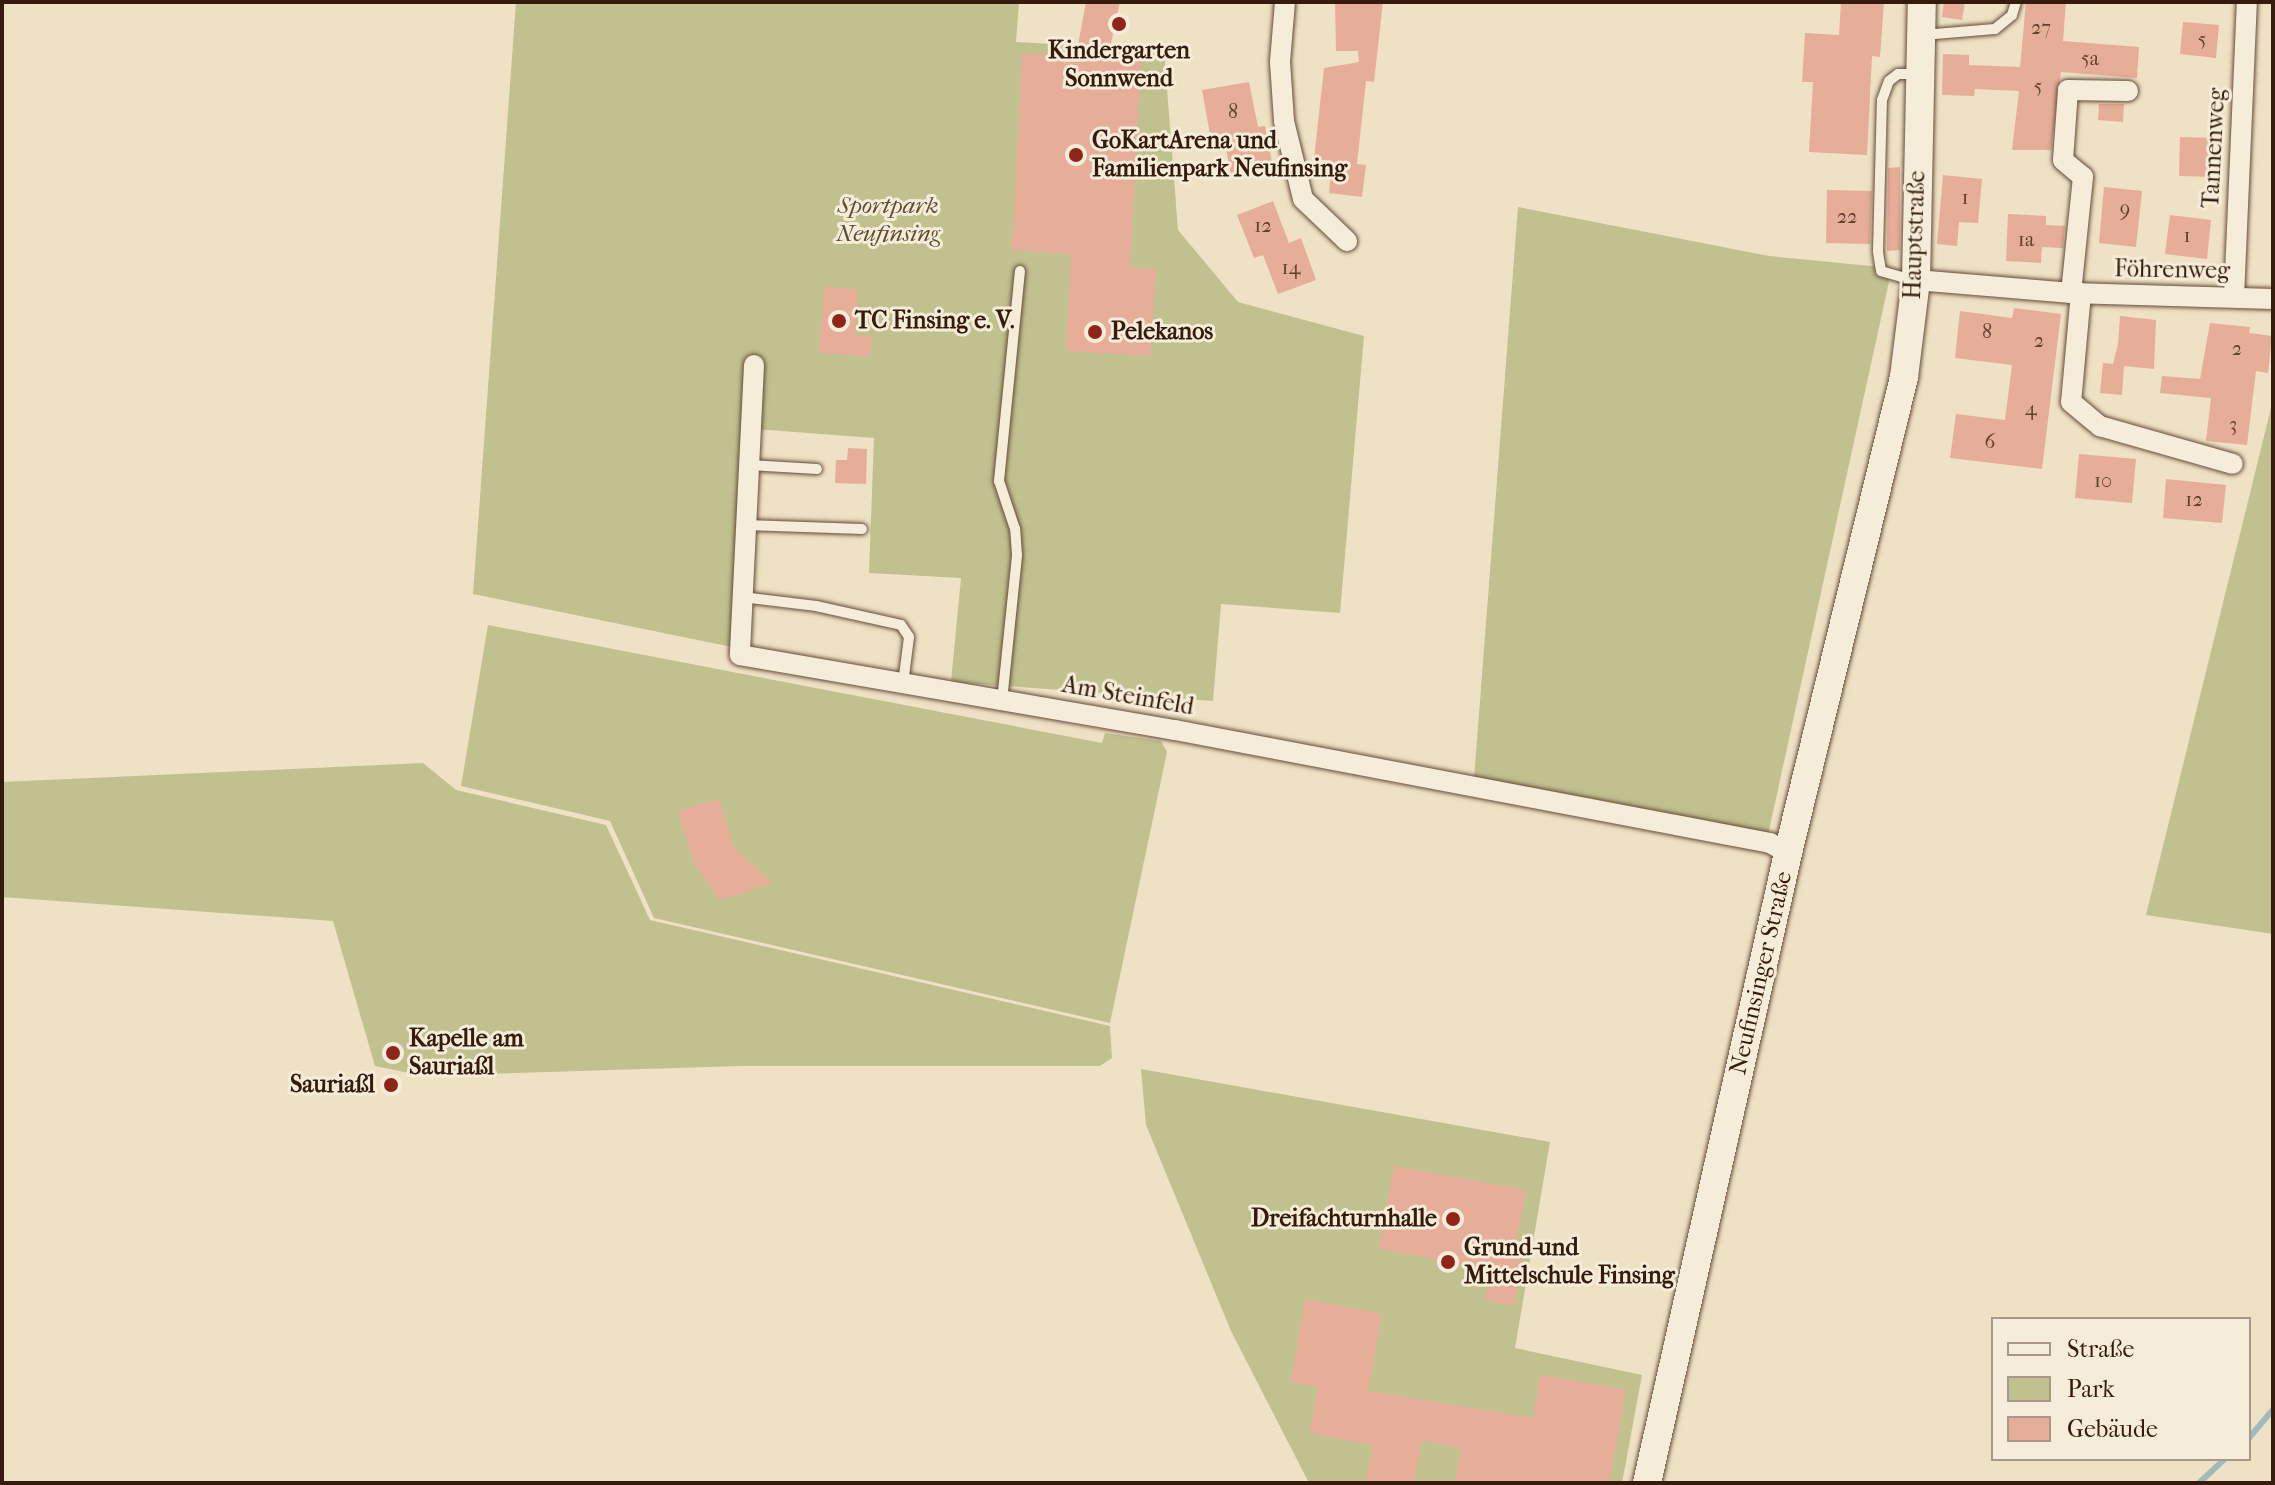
<!DOCTYPE html>
<html>
<head>
<meta charset="utf-8">
<style>
	body { margin:0 }
	#map { position:relative; width:2275px; height:1485px; overflow:hidden; background:#efe1c4; font-family:"IM FELL French Canon",serif }
	div>[style] { position:absolute }
	[style*='--x'] { left:calc(var(--x)*1px); top:calc(var(--y)*1px); width:calc(var(--w)*1px); rotate:calc(var(--a)*1deg) }
	.green>* { inset:0; background:#c1c08f }
	.stream>* { height:6px; margin:-3px; padding:0 3px; transform-origin:3px; border-radius:3px; background:#9fbbbf }
	.building>* { inset:0; background:#e6ad98 }
	.roads { filter:drop-shadow(0 0 2px #644c39) drop-shadow(0 0 2px #644c39) }
	.lane>* { height:10px; margin:-5px; padding:0 5px; transform-origin:5px; border-radius:5px; background:#f5ecd9 }
	.street>* { height:20px; margin:-10px; padding:0 10px; transform-origin:10px; border-radius:10px; background:#f5ecd9 }
	.secondary>* { height:28px; margin:-14px; padding:0 14px; transform-origin:14px; border-radius:14px; background:#f5ecd9 }
	.dots>* { width:22px; height:22px; translate:-50% -50%; box-sizing:border-box; border:4px solid #f5ecd9; border-radius:50% }
	span { translate:-50% -50%; white-space:nowrap; text-align:center; line-height:1.15; -webkit-text-stroke:6px #f5ecd9; paint-order:stroke }
	.number-label { font-size:20px; color:#61402e }
	.number-label span { -webkit-text-stroke-width:0 }
	.poi-label { font-size:24px; color:#351b0b; font-weight:700 }
	.left { translate:0 -50%; text-align:left }
	.right { translate:-100% -50%; text-align:right }
	.street-label { font-size:24px; color:#351b0b }
	.park-label { font-size:24px; color:#5f4d33; font-style:italic }
	.frame { position:absolute; inset:0; border:4px solid #351b0b; pointer-events:none }
	.legend { position:absolute; left:1991px; top:1317px; width:260px; height:144px; box-sizing:border-box; background:#f5ecd9; border:2px solid #a89887; margin:0; padding:10px 14px; list-style:none; font-size:24px; color:#351b0b }
	.legend li { display:flex; align-items:center; gap:16px; height:40px }
	.legend b { width:40px; border:2px solid #a89887 }
</style>
</head>
<body>
<div id="map">
	<div class="green">
		<div style="clip-path:polygon(516px 2px,1019px 2px,1016px 42px,1164px 50px,1178px 230px,1238px 302px,1364px 336px,1340px 613px,1221px 604px,1213px 701px,951px 682px,961px 578px,869px 573px,874px 438px,743px 428px,732px 647px,473px 594px)"></div>
		<div style="clip-path:polygon(1518px 207px,1769px 256px,1892px 268px,1768px 835px,1474px 779px)"></div>
		<div style="clip-path:polygon(2273px 400px,2273px 934px,2146px 915px)"></div>
		<div style="clip-path:polygon(488px 625px,1102px 743px,1105px 733px,1161px 741px,1167px 752px,1110px 1023px,654px 918px,610px 821px,461px 786px)"></div>
		<div style="clip-path:polygon(423px 763px,456px 790px,606px 825px,650px 920px,1110px 1026px,1112px 1058px,1100px 1066px,740px 1066px,424px 1076px,375px 1066px,333px 921px,2px 897px,2px 782px)"></div>
		<div style="clip-path:polygon(1141px 1069px,1550px 1142px,1515px 1348px,1642px 1375px,1622px 1483px,1309px 1483px,1231px 1331px,1146px 1125px)"></div>
	</div>
	<div class="stream">
		<div style="--x:2249;--y:1438;--w:38;--a:-50"></div>
		<div style="--x:2199;--y:1483;--w:35;--a:-43"></div>
	</div>
	<div class="building">
		<div style="clip-path:polygon(1086px 2px,1120px 2px,1108px 57px,1141px 59px,1130px 268px,1156px 269px,1151px 356px,1066px 351px,1071px 254px,1012px 250px,1022px 53px,1076px 56px)"></div>
		<div style="clip-path:polygon(1335px 2px,1383px 2px,1374px 82px,1366px 81px,1357px 164px,1366px 165px,1362px 197px,1329px 193px,1332px 161px,1314px 159px,1324px 68px,1359px 62px,1358px 51px,1336px 51px)"></div>
		<div style="clip-path:polygon(1841px 2px,1884px 2px,1880px 57px,1872px 56px,1867px 155px,1809px 152px,1813px 82px,1802px 82px,1805px 33px,1839px 35px)"></div>
		<div style="clip-path:polygon(1944px 2px,1965px 2px,1962px 20px,1942px 17px)"></div>
		<div style="clip-path:polygon(2026px 2px,2066px 2px,2063px 41px,2139px 47px,2137px 78px,2061px 72px,2051px 150px,2012px 150px,2019px 91px,1975px 89px,1974px 96px,1942px 95px,1943px 54px,1969px 55px,1969px 65px,2020px 67px)"></div>
		<div style="clip-path:polygon(2183px 22px,2219px 25px,2216px 58px,2180px 54px)"></div>
		<div style="clip-path:polygon(1249px 82px,1258px 127px,1265px 126px,1273px 167px,1231px 175px,1224px 138px,1211px 140px,1202px 90px)"></div>
		<div style="clip-path:polygon(2099px 104px,2124px 104px,2123px 122px,2098px 120px)"></div>
		<div style="clip-path:polygon(2180px 137px,2216px 138px,2215px 177px,2179px 176px)"></div>
		<div style="clip-path:polygon(1900px 167px,1900px 250px,1887px 251px,1888px 168px)"></div>
		<div style="clip-path:polygon(1943px 175px,1982px 179px,1978px 223px,1959px 222px,1957px 246px,1937px 244px)"></div>
		<div style="clip-path:polygon(2104px 187px,2142px 191px,2136px 247px,2099px 243px)"></div>
		<div style="clip-path:polygon(1827px 190px,1872px 191px,1870px 244px,1826px 243px)"></div>
		<div style="clip-path:polygon(1273px 201px,1289px 243px,1301px 238px,1316px 280px,1278px 294px,1263px 255px,1254px 258px,1237px 215px)"></div>
		<div style="clip-path:polygon(2008px 214px,2046px 216px,2046px 225px,2065px 226px,2063px 248px,2042px 247px,2041px 263px,2006px 261px)"></div>
		<div style="clip-path:polygon(2170px 215px,2211px 220px,2207px 259px,2165px 254px)"></div>
		<div style="clip-path:polygon(824px 287px,858px 289px,855px 335px,872px 336px,870px 356px,819px 353px)"></div>
		<div style="clip-path:polygon(2014px 308px,2061px 314px,2042px 469px,1950px 458px,1956px 414px,2005px 420px,2012px 365px,1955px 358px,1960px 311px,2012px 318px)"></div>
		<div style="clip-path:polygon(2120px 316px,2156px 320px,2154px 369px,2124px 366px,2122px 395px,2100px 393px,2103px 363px,2113px 364px,2118px 344px)"></div>
		<div style="clip-path:polygon(2210px 323px,2250px 327px,2249px 333px,2272px 336px,2268px 373px,2256px 371px,2247px 445px,2206px 441px,2211px 398px,2160px 393px,2162px 376px,2200px 379px)"></div>
		<div style="clip-path:polygon(848px 448px,867px 449px,866px 484px,835px 483px,836px 460px,847px 460px)"></div>
		<div style="clip-path:polygon(2079px 454px,2136px 459px,2132px 503px,2075px 498px)"></div>
		<div style="clip-path:polygon(2166px 479px,2226px 485px,2222px 523px,2163px 518px)"></div>
		<div style="clip-path:polygon(719px 799px,733px 846px,772px 883px,720px 900px,694px 863px,678px 811px)"></div>
		<div style="clip-path:polygon(1394px 1166px,1526px 1190px,1513px 1259px,1522px 1260px,1514px 1306px,1485px 1300px,1491px 1269px,1379px 1249px)"></div>
		<div style="clip-path:polygon(1305px 1299px,1382px 1314px,1368px 1391px,1533px 1418px,1540px 1375px,1626px 1390px,1609px 1483px,1455px 1483px,1461px 1448px,1422px 1440px,1414px 1483px,1366px 1483px,1373px 1445px,1310px 1433px,1318px 1387px,1291px 1382px)"></div>
	</div>
	<div class="roads">
		<div class="lane">
			<div style="--x:1923;--y:35;--w:72;--a:-4.8"></div>
			<div style="--x:1995;--y:29;--w:22;--a:-39"></div>
			<div style="--x:2012;--y:15;--w:14;--a:-73"></div>
			<div style="--x:1912;--y:280;--w:32;--a:-164"></div>
			<div style="--x:1881;--y:271;--w:20;--a:-99"></div>
			<div style="--x:1878;--y:251;--w:151;--a:-88.5"></div>
			<div style="--x:1882;--y:100;--w:20;--a:-70"></div>
			<div style="--x:1889;--y:81;--w:11;--a:-38"></div>
			<div style="--x:1898;--y:74;--w:20;--a:0"></div>
			<div style="--x:749;--y:465;--w:68;--a:3.4"></div>
			<div style="--x:746;--y:525;--w:116;--a:2"></div>
			<div style="--x:742;--y:597;--w:75;--a:6.9"></div>
			<div style="--x:816;--y:606;--w:87;--a:12.6"></div>
			<div style="--x:901;--y:625;--w:14;--a:56"></div>
			<div style="--x:909;--y:637;--w:47;--a:97.3"></div>
			<div style="--x:1002;--y:701;--w:147;--a:-84.1"></div>
			<div style="--x:1017;--y:555;--w:26;--a:-94"></div>
			<div style="--x:1015;--y:529;--w:51;--a:-108.4"></div>
			<div style="--x:999;--y:481;--w:211;--a:-84.3"></div>
		</div>
		<div class="street">
			<div style="--x:1285;--y:2;--w:60;--a:94.8"></div>
			<div style="--x:1280;--y:62;--w:59;--a:86.1"></div>
			<div style="--x:1284;--y:121;--w:80;--a:76.3"></div>
			<div style="--x:1303;--y:199;--w:61;--a:43.7"></div>
			<div style="--x:1916;--y:280;--w:156;--a:4.8"></div>
			<div style="--x:2071;--y:293;--w:202;--a:1.7"></div>
			<div style="--x:2071;--y:293;--w:117;--a:-84.1"></div>
			<div style="--x:2083;--y:177;--w:26;--a:-140"></div>
			<div style="--x:2063;--y:160;--w:70;--a:-85.9"></div>
			<div style="--x:2068;--y:90;--w:60;--a:1"></div>
			<div style="--x:2081;--y:293;--w:109;--a:95.2"></div>
			<div style="--x:2071;--y:402;--w:38;--a:40"></div>
			<div style="--x:2100;--y:426;--w:138;--a:15.9"></div>
			<div style="--x:2234;--y:297;--w:295;--a:-87.5"></div>
			<div style="--x:754;--y:365;--w:290;--a:92.8"></div>
			<div style="--x:740;--y:655;--w:441;--a:9.8"></div>
			<div style="--x:1175;--y:730;--w:606;--a:10.75"></div>
			<div style="--x:1770;--y:843;--w:21;--a:29"></div>
		</div>
		<div class="secondary">
			<div style="--x:1647;--y:1483;--w:646;--a:-77.38"></div>
			<div style="--x:1788;--y:853;--w:490;--a:-76.3"></div>
			<div style="--x:1904;--y:377;--w:98;--a:-82.9"></div>
			<div style="--x:1916;--y:280;--w:278;--a:-88.8"></div>
		</div>
	</div>
	<div class="dots">
		<div style="left:1119px;top:24px;background:#8f2418"></div>
		<div style="left:1076px;top:155px;background:#8f2418"></div>
		<div style="left:839px;top:321px;background:#8f2418"></div>
		<div style="left:1095px;top:332px;background:#8f2418"></div>
		<div style="left:393px;top:1053px;background:#8f2418"></div>
		<div style="left:391px;top:1085px;background:#8f2418"></div>
		<div style="left:1453px;top:1219px;background:#8f2418"></div>
		<div style="left:1448px;top:1262px;background:#8f2418"></div>
	</div>
	<div class="number-label">
		<span style="left:2041px;top:27px">27</span>
		<span style="left:2202px;top:39px">5</span>
		<span style="left:2090px;top:58px">5a</span>
		<span style="left:2038px;top:86px">5</span>
		<span style="left:1233px;top:111px">8</span>
		<span style="left:1965px;top:197px">1</span>
		<span style="left:2125px;top:209px">9</span>
		<span style="left:1847px;top:216px">22</span>
		<span style="left:1263px;top:225px">12</span>
		<span style="left:2187px;top:235px">1</span>
		<span style="left:2026px;top:239px">1a</span>
		<span style="left:1291px;top:267px">14</span>
		<span style="left:1987px;top:331px">8</span>
		<span style="left:2039px;top:340px">2</span>
		<span style="left:2237px;top:348px">2</span>
		<span style="left:2031px;top:408px">4</span>
		<span style="left:2233px;top:424px">3</span>
		<span style="left:1990px;top:441px">6</span>
		<span style="left:2103px;top:480px">10</span>
		<span style="left:2194px;top:499px">12</span>
	</div>
	<div class="poi-label">
		<span style="left:1119px;top:65px">Kindergarten<br>Sonnwend</span>
		<span class="left" style="left:1092px;top:155px">GoKartArena und<br>Familienpark Neufinsing</span>
		<span class="left" style="left:855px;top:321px">TC Finsing e. V.</span>
		<span class="left" style="left:1111px;top:332px">Pelekanos</span>
		<span class="left" style="left:409px;top:1053px">Kapelle am<br>Sauriaßl</span>
		<span class="right" style="left:375px;top:1085px">Sauriaßl</span>
		<span class="right" style="left:1437px;top:1219px">Dreifachturnhalle</span>
		<span class="left" style="left:1464px;top:1262px">Grund-und<br>Mittelschule Finsing</span>
	</div>
	<div class="street-label">
		<span style="left:2214px;top:148px;rotate:-87deg">Tannenweg</span>
		<span style="left:1915px;top:235px;rotate:-88deg">Hauptstraße</span>
		<span style="left:2172px;top:270px;rotate:1deg">Föhrenweg</span>
		<span style="left:1128px;top:696px;rotate:10deg">Am Steinfeld</span>
		<span style="left:1761px;top:973px;rotate:-77deg">Neufinsinger Straße</span>
	</div>
	<div class="park-label">
		<span style="left:888px;top:220px">Sportpark<br>Neufinsing</span>
	</div>
	<div class="frame"></div>
	<ul class="legend">
	<li><b style="height:10px;background:#f5ecd9"></b>Straße</li>
	<li><b style="height:22px;background:#c1c08f"></b>Park</li>
	<li><b style="height:22px;background:#e6ad98"></b>Gebäude</li>
	</ul>
</div>
</body>
</html>
